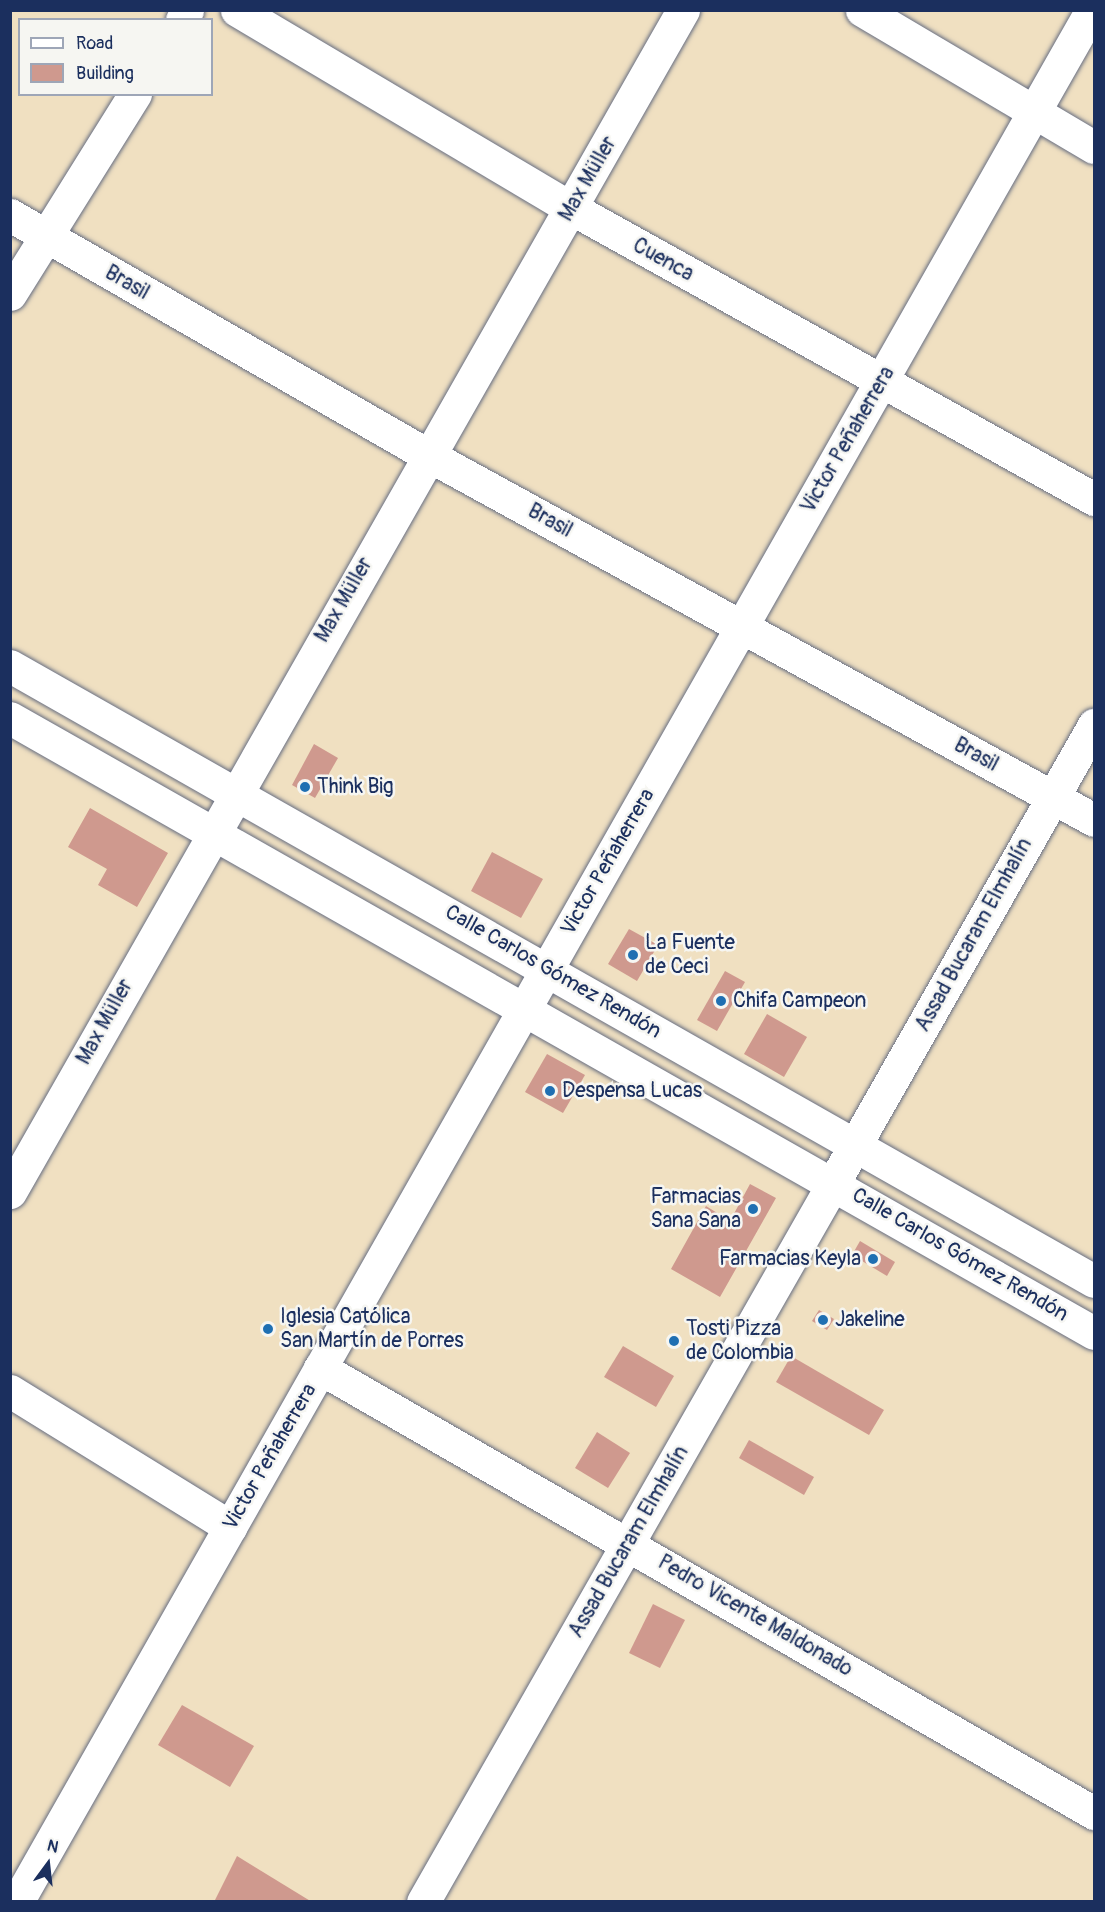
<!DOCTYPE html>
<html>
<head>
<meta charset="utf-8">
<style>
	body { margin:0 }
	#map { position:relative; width:1105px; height:1912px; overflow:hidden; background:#f0e0c1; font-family:Pangolin,sans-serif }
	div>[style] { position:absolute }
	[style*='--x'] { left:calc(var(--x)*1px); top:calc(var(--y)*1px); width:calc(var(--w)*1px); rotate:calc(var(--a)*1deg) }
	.building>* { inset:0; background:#cf998e }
	.roads { filter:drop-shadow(0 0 2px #666d81) drop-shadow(0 0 2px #666d81) }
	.minor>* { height:33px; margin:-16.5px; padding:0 16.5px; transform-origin:16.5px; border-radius:16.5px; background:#fff }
	.tertiary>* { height:33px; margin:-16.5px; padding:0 16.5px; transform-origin:16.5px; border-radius:16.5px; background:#fff }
	.secondary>* { height:33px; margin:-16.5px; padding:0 16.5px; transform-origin:16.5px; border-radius:16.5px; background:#fff }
	.dots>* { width:16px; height:16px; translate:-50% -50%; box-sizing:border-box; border:3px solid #f6f6f2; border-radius:50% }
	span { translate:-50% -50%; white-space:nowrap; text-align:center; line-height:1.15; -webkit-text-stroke:5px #f6f6f2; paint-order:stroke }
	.street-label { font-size:21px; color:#1b2f5e }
	.poi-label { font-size:21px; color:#1b2f5e }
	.left { translate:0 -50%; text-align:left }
	.right { translate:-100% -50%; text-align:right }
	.frame { position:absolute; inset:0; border:12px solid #1b2f5e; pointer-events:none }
	.legend { position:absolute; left:18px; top:18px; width:195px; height:78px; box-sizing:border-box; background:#f6f6f2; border:2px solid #9ea6b7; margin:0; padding:8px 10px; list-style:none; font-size:18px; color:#1b2f5e }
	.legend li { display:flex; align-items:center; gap:12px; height:30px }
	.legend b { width:30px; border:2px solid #9ea6b7 }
	.north { position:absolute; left:18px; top:1834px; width:60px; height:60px; -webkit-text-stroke:4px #f6f6f2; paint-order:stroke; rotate:15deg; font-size:16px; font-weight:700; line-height:24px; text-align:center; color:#1b2f5e }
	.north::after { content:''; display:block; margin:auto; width:21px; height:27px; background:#1b2f5e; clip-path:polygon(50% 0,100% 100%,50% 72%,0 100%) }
</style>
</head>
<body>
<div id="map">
	<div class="building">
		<div style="clip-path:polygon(314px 744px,338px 758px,315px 798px,292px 785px)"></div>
		<div style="clip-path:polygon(90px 808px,168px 853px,137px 907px,98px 885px,107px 869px,68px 847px)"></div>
		<div style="clip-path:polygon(492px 852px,543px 879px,521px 918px,471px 891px)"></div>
		<div style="clip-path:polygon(629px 929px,658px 945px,637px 981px,608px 964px)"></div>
		<div style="clip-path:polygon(725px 971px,745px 982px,717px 1031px,697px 1020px)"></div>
		<div style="clip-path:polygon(767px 1014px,807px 1037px,784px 1077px,744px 1054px)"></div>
		<div style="clip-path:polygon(547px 1054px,585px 1075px,563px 1113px,525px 1092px)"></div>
		<div style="clip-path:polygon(750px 1184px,776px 1198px,720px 1297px,671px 1269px,706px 1206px,730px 1221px)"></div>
		<div style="clip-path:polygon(860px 1241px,895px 1262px,887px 1276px,852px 1255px)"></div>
		<div style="clip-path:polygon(819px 1310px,834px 1319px,827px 1330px,812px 1321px)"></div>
		<div style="clip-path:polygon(623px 1346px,674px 1376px,656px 1407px,604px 1377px)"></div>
		<div style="clip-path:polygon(791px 1356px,884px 1410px,869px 1435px,776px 1382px)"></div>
		<div style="clip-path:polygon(597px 1432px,630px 1453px,608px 1488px,575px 1468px)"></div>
		<div style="clip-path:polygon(749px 1440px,814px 1477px,804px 1495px,739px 1458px)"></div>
		<div style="clip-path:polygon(653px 1604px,685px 1620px,660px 1668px,629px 1653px)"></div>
		<div style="clip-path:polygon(182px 1705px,254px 1746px,230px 1787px,158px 1745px)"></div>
		<div style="clip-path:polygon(237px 1856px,312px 1902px,214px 1902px)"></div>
	</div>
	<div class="roads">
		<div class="minor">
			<div style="--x:237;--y:10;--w:388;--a:30.7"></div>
			<div style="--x:571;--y:208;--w:599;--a:29.09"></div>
			<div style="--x:862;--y:10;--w:269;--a:30.6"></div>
			<div style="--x:182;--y:20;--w:11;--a:-63"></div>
			<div style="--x:10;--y:215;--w:482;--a:29.9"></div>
			<div style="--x:428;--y:455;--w:759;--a:28.72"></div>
			<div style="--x:10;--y:294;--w:236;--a:-58"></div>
			<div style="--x:834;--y:1182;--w:526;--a:-60.36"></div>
			<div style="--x:10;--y:1192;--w:1360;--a:-60.34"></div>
			<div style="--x:320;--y:1368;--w:893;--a:29.9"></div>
			<div style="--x:10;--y:1391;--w:259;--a:31.7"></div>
			<div style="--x:17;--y:1902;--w:2176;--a:-60.4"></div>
		</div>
		<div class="tertiary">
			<div style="--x:423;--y:1902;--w:829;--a:-60.28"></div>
		</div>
		<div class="secondary">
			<div style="--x:10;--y:666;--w:1246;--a:29.57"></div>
			<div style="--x:10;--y:718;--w:1246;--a:29.57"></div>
		</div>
	</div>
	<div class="dots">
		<div style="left:305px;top:787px;background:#1f6fb2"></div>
		<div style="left:633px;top:955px;background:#1f6fb2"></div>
		<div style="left:721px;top:1001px;background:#1f6fb2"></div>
		<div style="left:550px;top:1091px;background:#1f6fb2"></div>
		<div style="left:753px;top:1209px;background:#1f6fb2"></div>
		<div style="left:873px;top:1259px;background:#1f6fb2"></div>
		<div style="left:823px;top:1320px;background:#1f6fb2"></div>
		<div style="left:268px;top:1329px;background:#1f6fb2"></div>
		<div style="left:674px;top:1341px;background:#1f6fb2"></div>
	</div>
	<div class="street-label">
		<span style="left:588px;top:179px;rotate:-60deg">Max Müller</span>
		<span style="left:663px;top:260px;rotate:29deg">Cuenca</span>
		<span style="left:127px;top:283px;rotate:30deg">Brasil</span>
		<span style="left:848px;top:440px;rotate:-60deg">Victor Peñaherrera</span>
		<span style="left:550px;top:521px;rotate:29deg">Brasil</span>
		<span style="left:344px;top:600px;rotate:-60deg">Max Müller</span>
		<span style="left:976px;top:755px;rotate:29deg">Brasil</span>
		<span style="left:608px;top:862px;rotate:-60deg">Victor Peñaherrera</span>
		<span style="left:974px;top:935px;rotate:-61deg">Assad Bucaram Elmhalín</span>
		<span style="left:553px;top:972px;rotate:30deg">Calle Carlos Gómez Rendón</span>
		<span style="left:105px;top:1022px;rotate:-61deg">Max Müller</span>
		<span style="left:960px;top:1255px;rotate:30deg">Calle Carlos Gómez Rendón</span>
		<span style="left:270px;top:1457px;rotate:-60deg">Victor Peñaherrera</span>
		<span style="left:629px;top:1542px;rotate:-60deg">Assad Bucaram Elmhalín</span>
		<span style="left:755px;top:1616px;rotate:30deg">Pedro Vicente Maldonado</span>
	</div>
	<div class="poi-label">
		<span class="left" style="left:317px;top:787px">Think Big</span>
		<span class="left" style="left:645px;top:955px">La Fuente<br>de Ceci</span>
		<span class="left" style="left:733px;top:1001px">Chifa Campeon</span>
		<span class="left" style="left:562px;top:1091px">Despensa Lucas</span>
		<span class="right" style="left:741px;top:1209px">Farmacias<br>Sana Sana</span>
		<span class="right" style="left:861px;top:1259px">Farmacias Keyla</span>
		<span class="left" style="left:280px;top:1329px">Iglesia Católica<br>San Martín de Porres</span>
		<span class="left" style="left:835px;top:1320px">Jakeline</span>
		<span class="left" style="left:686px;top:1341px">Tosti Pizza<br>de Colombia</span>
	</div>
	<div class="frame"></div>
	<ul class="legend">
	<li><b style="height:8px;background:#fff"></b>Road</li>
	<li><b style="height:16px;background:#cf998e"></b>Building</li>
	</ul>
	<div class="north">N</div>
</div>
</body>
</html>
